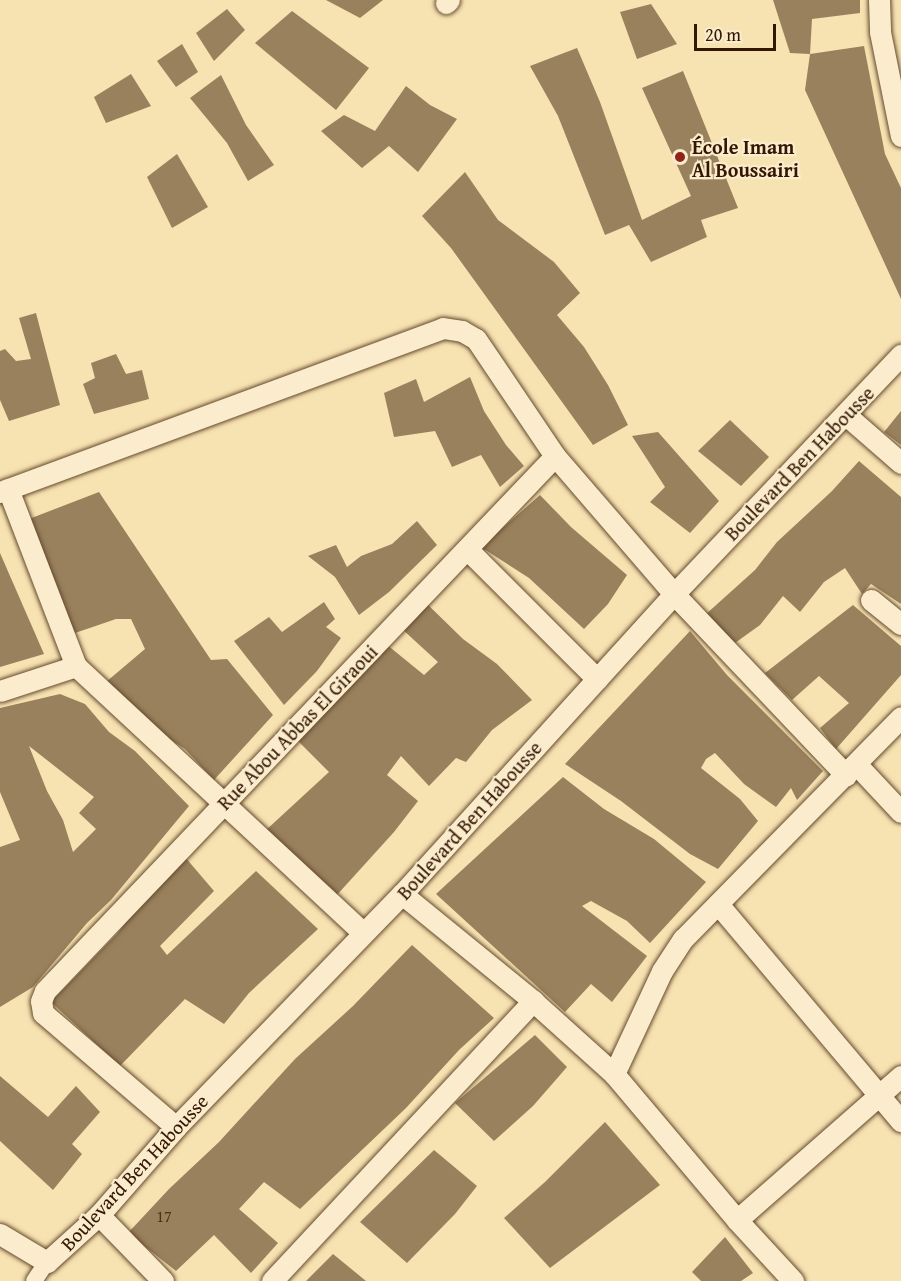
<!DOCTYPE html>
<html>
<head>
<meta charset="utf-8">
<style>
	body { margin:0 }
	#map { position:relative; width:901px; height:1281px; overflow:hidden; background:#f7e2b1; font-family:"Gentium Book Plus",serif }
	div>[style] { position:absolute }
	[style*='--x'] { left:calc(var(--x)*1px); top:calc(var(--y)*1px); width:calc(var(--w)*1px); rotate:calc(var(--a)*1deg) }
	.building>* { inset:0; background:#99815d }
	.roads { filter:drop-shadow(0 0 2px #654a2e) drop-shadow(0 0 2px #654a2e) }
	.pedestrian>* { height:16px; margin:-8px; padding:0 8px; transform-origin:8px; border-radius:8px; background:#faeccc }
	.minor>* { height:21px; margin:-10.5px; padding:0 10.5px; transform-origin:10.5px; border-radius:10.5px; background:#faeccc }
	.dots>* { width:16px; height:16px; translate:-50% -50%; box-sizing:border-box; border:3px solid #faeccc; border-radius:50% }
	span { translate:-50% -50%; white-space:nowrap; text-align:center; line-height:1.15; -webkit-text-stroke:4.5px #faeccc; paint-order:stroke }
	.number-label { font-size:16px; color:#4d321a }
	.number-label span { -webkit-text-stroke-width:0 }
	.poi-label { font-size:20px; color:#341703; font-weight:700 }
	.left { translate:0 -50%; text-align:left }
	.street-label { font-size:20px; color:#341703 }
	.scale { position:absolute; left:694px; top:24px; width:82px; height:27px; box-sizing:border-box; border:3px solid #341703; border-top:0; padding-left:8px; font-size:18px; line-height:21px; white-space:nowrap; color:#341703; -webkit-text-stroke:4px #faeccc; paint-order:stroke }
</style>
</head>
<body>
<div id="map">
	<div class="building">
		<div style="clip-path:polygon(326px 0,383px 0,360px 18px)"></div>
		<div style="clip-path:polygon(773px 0,860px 0,860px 13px,812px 19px,810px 54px,864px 46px,885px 154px,901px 188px,901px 299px,805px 90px,810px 54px,790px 53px)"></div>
		<div style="clip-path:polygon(651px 4px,677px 44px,637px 59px,620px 12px)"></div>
		<div style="clip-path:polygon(227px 9px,245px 30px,214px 61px,196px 33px)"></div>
		<div style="clip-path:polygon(292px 11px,369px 68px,336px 110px,255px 43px)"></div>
		<div style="clip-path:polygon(182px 44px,198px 72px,176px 87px,157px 61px)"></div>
		<div style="clip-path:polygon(577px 48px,600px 102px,642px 220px,691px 196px,642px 88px,683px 71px,738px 208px,701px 220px,707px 237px,651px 262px,629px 225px,605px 235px,558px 116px,530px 66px)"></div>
		<div style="clip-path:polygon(131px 74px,151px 106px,106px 123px,94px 97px)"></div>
		<div style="clip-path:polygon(221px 75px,246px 125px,274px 165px,248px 181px,227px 143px,190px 98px)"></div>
		<div style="clip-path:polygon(406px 86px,430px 105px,457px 119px,418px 172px,389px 146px,362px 168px,321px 131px,344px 115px,375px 131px)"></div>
		<div style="clip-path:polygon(177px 154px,208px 207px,172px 228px,147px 177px)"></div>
		<div style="clip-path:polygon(465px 172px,498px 220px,554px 262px,580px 293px,557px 315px,584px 347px,608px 385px,628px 425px,593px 445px,451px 248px,422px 216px)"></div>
		<div style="clip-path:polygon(36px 313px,60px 405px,9px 421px,0 400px,0 351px,5px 349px,16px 361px,31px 359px,19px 318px)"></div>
		<div style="clip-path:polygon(116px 354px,126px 374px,142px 370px,149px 399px,94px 414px,83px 384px,95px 378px,91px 363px)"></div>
		<div style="clip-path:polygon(470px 377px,484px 411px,506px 445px,524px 466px,500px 487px,481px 455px,452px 467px,435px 431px,394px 437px,384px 393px,416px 379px,424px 402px)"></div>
		<div style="clip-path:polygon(901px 411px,901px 445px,884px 432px)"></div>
		<div style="clip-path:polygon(730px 420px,769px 457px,741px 486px,698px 451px)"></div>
		<div style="clip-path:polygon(658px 432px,719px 501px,690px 533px,650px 502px,665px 487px,632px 436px)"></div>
		<div style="clip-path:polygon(859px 461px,901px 497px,901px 604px,871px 584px,862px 594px,845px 568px,824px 582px,800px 612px,783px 596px,760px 625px,735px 643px,705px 615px,755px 570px,777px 542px,832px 491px)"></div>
		<div style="clip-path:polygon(99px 492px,211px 660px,227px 659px,273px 715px,214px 780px,185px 749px,145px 723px,106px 682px,145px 649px,131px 619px,116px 619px,75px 633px,29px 519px)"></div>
		<div style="clip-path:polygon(540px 495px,571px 527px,627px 575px,608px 604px,584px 629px,529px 578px,481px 547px)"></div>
		<div style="clip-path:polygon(417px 521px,437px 545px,389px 592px,359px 615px,335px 577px,308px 556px,336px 545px,347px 567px,361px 556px,392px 544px)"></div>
		<div style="clip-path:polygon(0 553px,44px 654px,0 667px)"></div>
		<div style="clip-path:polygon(423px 600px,463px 639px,497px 664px,532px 700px,492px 730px,466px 762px,456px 758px,429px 786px,401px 756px,387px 775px,418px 801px,394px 832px,336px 896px,265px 831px,329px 772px,295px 738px,331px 707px,364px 673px,386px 644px,424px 675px,438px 662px,402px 629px)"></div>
		<div style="clip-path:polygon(324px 602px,335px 619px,326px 627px,341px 638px,317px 671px,284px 705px,234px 641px,269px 617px,282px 632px)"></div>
		<div style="clip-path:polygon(853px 605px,901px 646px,901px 675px,836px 749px,820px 728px,849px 703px,819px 676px,792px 700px,765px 673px)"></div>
		<div style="clip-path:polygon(690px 631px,727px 675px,823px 771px,797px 800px,791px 788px,776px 807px,744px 784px,715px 753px,706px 759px,701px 768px,740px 799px,758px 821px,718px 869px,690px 854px,621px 801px,565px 764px)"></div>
		<div style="clip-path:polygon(evenodd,60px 694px,85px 704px,109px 732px,135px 751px,189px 806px,111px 900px,87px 923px,33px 987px,0 1007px,0 847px,20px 840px,0 792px,0 708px,60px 694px,29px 746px,94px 797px,79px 813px,96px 829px,73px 852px,63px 820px,47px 791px,29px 746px)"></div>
		<div style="clip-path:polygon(563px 777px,604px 809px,654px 839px,706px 882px,650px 943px,627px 921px,591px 901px,582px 906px,647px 956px,612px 1002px,591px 984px,565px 1012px,436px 894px)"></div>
		<div style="clip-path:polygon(185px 857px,214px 891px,160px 946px,167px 955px,256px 871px,318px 929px,249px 993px,224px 1024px,185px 999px,120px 1066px,51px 1002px,117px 934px,148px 893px)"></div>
		<div style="clip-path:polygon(412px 945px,494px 1018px,459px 1050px,406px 1108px,300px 1209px,264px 1182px,239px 1209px,278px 1243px,251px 1273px,214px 1235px,176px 1271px,128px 1233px,169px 1189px,219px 1142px,295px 1059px,353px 1006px)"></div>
		<div style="clip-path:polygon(535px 1035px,567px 1067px,533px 1106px,494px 1141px,455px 1103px)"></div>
		<div style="clip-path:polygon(0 1076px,48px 1117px,76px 1086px,100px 1112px,72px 1144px,82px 1154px,53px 1190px,0 1141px)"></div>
		<div style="clip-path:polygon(605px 1122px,660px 1185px,550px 1268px,504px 1218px,545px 1182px)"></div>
		<div style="clip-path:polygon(434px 1150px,477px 1186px,455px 1214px,407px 1263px,360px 1222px)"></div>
		<div style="clip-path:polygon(725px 1237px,753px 1273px,741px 1281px,701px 1281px,692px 1272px)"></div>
		<div style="clip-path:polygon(333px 1254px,366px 1281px,306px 1281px)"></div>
	</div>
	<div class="roads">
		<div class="pedestrian">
			<div style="--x:34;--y:1281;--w:23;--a:-56"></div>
		</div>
		<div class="minor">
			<div style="--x:879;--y:0;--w:32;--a:88"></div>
			<div style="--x:880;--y:32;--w:106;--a:78.6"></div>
			<div style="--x:446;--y:3;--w:4;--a:-45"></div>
			<div style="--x:846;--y:415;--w:73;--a:41.1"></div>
			<div style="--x:8;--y:489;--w:190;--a:69"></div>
			<div style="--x:76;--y:666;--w:392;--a:42.9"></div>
			<div style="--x:0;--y:492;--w:472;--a:-20.3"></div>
			<div style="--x:443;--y:328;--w:19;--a:9"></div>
			<div style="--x:462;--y:331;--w:16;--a:30"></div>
			<div style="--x:476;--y:339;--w:141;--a:56"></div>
			<div style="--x:555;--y:456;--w:182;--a:49.2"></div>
			<div style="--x:674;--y:594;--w:250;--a:46.5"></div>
			<div style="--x:467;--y:549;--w:184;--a:45"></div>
			<div style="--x:871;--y:600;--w:38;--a:39"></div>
			<div style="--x:0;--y:691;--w:80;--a:-18.2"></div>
			<div style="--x:857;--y:765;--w:64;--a:46.9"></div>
			<div style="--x:402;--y:894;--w:169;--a:39.2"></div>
			<div style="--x:533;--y:1001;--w:109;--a:42"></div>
			<div style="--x:614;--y:1074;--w:191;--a:49.9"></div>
			<div style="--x:737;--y:1220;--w:83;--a:47.4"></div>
			<div style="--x:718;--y:904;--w:284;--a:49.9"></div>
			<div style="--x:614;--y:1074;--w:114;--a:-65"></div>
			<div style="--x:662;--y:971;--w:38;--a:-57"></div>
			<div style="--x:683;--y:939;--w:311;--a:-45.5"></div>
			<div style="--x:176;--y:1127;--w:175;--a:-139.4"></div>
			<div style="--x:43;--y:1013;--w:12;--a:-99"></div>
			<div style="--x:41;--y:1001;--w:11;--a:-68"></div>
			<div style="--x:45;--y:991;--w:739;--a:-46.37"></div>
			<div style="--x:99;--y:1215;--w:92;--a:45.9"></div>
			<div style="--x:737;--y:1220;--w:218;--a:-41.3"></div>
			<div style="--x:0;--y:1234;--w:55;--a:30.8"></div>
			<div style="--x:47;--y:1262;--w:70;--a:-42.1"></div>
			<div style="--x:99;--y:1215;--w:117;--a:-48.8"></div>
			<div style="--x:176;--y:1127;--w:325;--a:-45.9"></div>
			<div style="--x:402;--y:894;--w:405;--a:-47.8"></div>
			<div style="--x:674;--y:594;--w:330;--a:-46.5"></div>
			<div style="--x:272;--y:1281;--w:383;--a:-47"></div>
		</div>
	</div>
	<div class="dots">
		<div style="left:680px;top:157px;background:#8f2418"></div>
	</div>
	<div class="number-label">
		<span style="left:164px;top:1216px">17</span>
	</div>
	<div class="poi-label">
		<span class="left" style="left:692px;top:158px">École Imam<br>Al Boussairi</span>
	</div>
	<div class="street-label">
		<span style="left:799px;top:463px;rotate:-46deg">Boulevard Ben Habousse</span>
		<span style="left:297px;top:727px;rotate:-46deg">Rue Abou Abbas El Giraoui</span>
		<span style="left:469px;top:820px;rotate:-48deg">Boulevard Ben Habousse</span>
		<span style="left:134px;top:1172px;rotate:-47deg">Boulevard Ben Habousse</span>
	</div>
	<div class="scale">20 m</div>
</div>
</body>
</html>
